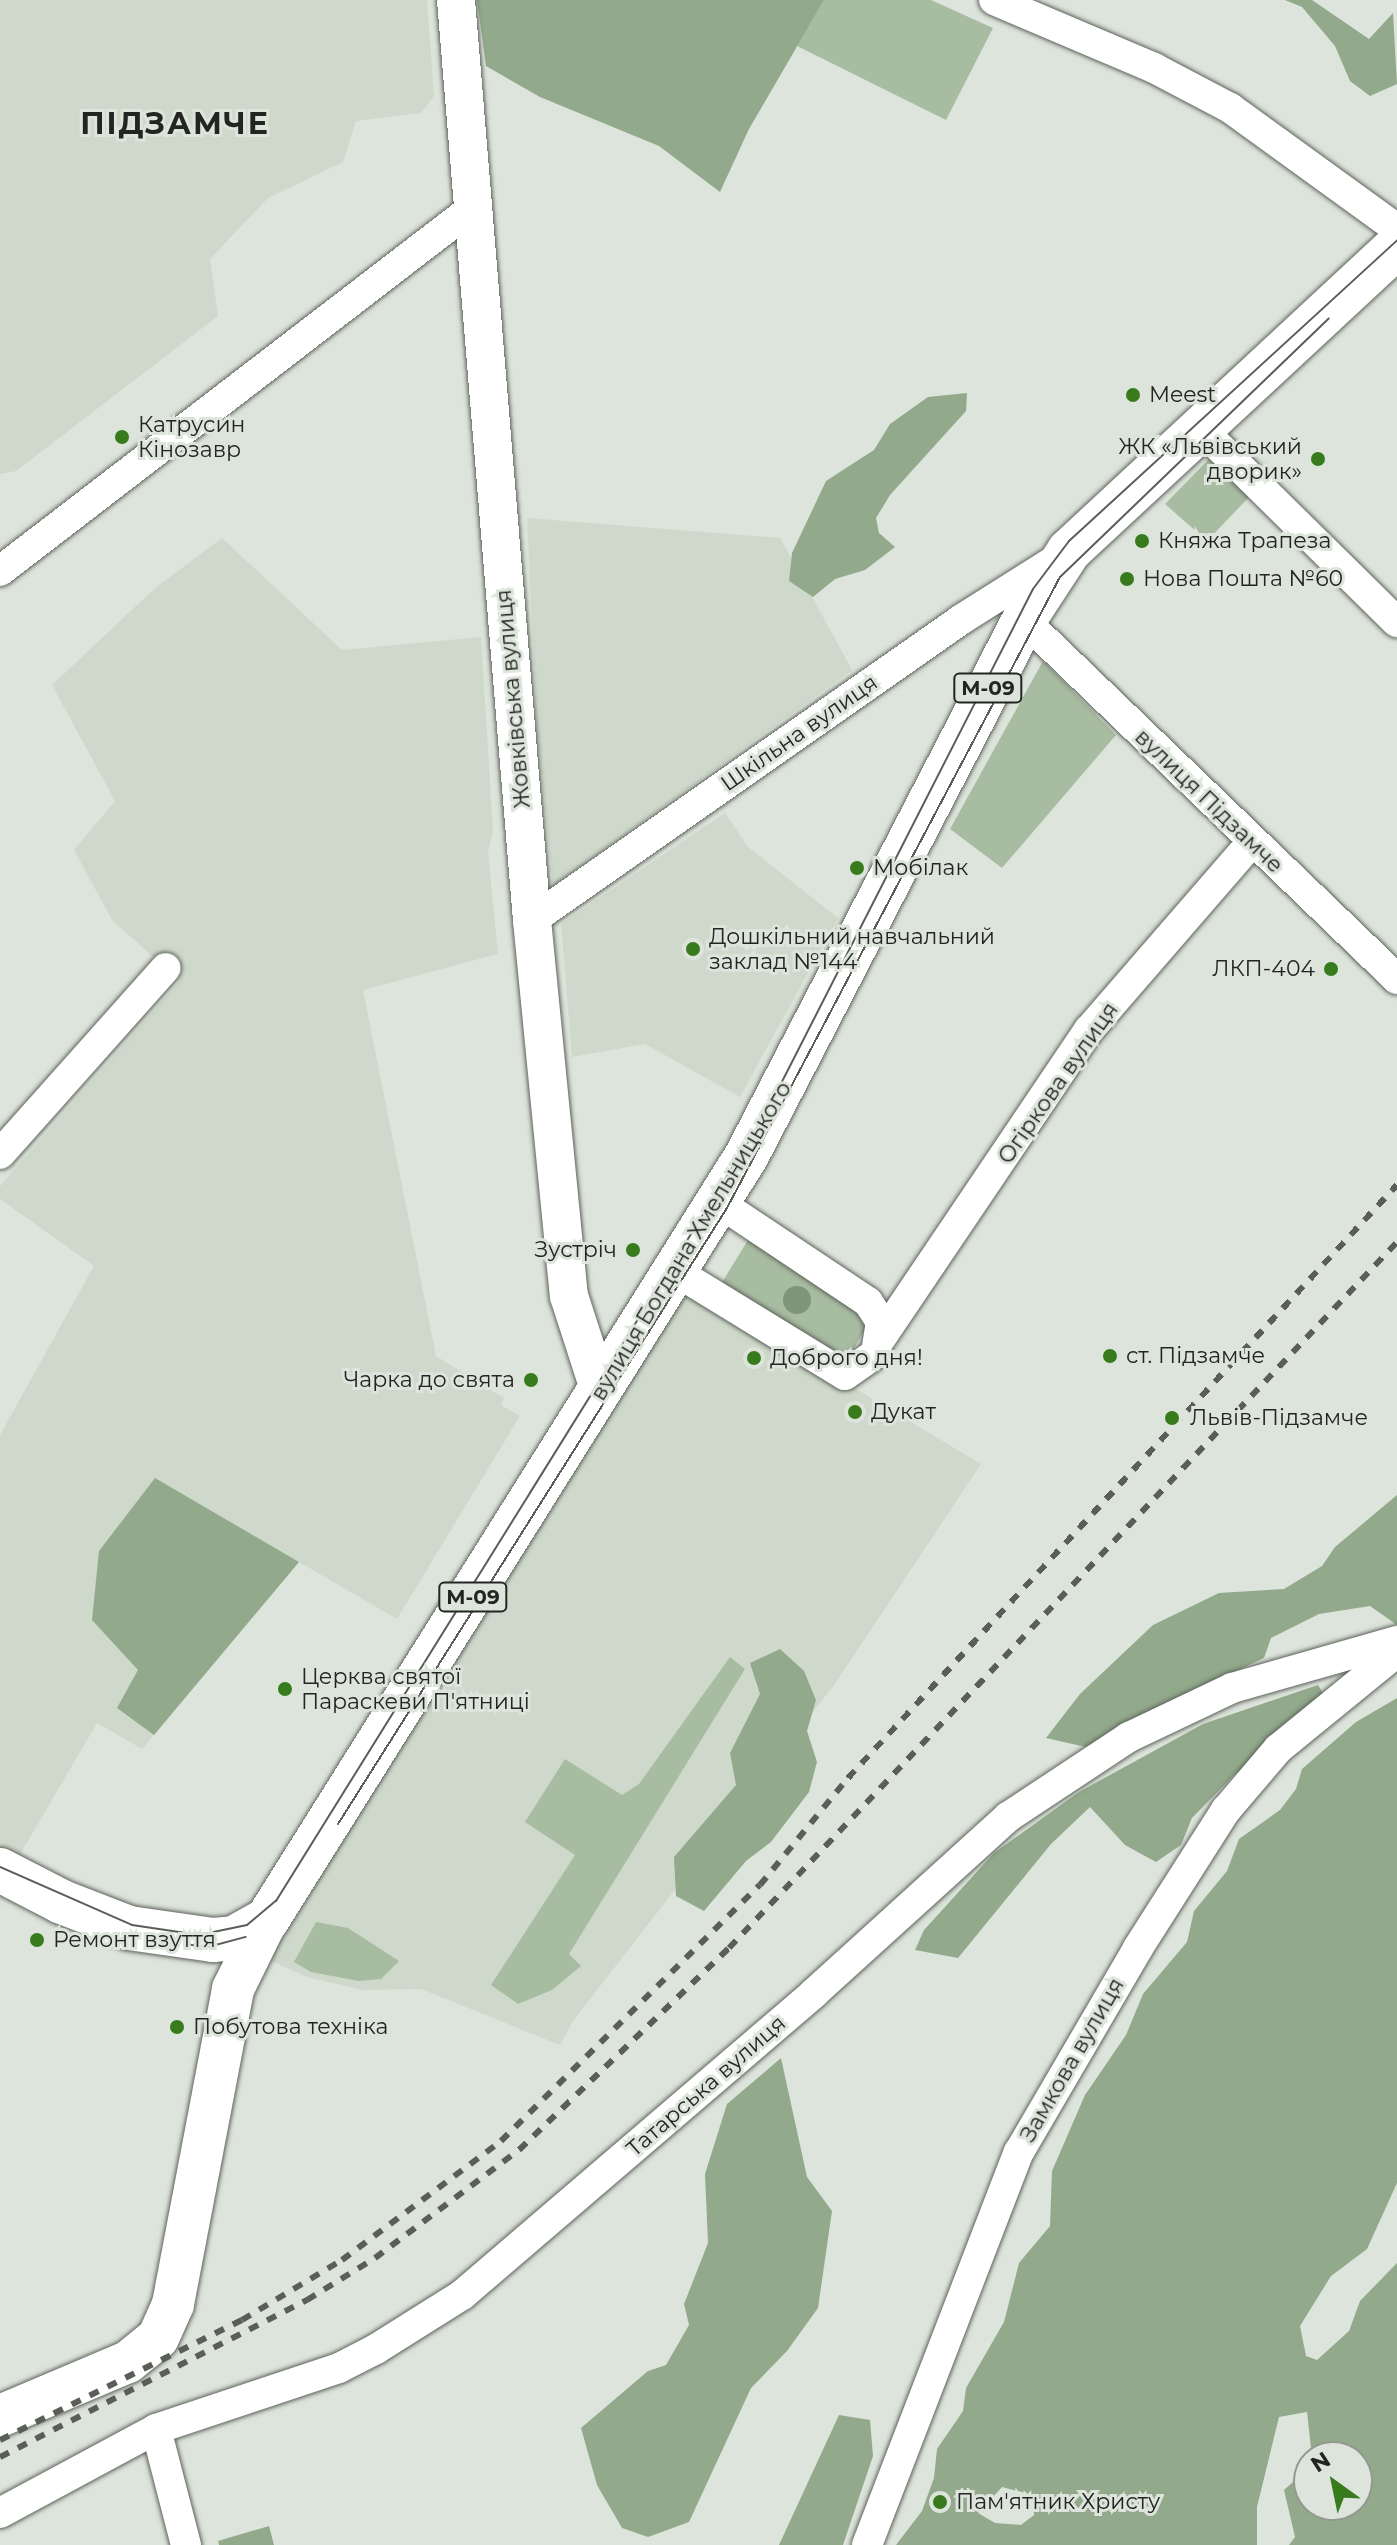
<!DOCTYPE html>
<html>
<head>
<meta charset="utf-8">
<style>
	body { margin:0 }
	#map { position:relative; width:1397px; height:2545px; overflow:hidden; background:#dde4db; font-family:Montserrat,sans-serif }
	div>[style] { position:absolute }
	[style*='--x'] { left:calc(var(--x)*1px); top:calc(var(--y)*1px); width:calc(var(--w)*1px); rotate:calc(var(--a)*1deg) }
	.built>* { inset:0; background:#ced9cb }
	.green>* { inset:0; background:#a8bca2 }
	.forest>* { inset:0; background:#92a98b }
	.water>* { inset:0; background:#7f9578 }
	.round { border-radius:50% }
	.roads { filter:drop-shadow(0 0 2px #5d635b) drop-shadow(0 0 2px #5d635b) }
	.minor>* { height:30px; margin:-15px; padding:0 15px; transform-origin:15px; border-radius:15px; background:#fff }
	.tertiary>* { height:38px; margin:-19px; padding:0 19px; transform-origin:19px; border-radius:19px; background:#fff }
	.secondary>* { height:42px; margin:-21px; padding:0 21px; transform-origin:21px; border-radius:21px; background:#fff }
	.primary>* { height:44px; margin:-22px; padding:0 22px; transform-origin:22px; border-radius:22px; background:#fff }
	.tram>* { height:2px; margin:-1px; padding:0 1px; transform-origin:1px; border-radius:1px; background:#5a5d58 }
	.rail>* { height:6px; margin-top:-3px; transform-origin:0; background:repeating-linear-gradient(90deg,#5a5d58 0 10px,transparent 0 20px) }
	.dots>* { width:22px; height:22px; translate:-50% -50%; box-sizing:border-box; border:4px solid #dde4db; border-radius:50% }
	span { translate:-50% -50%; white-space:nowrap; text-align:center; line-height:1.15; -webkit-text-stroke:6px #dde4db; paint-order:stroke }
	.shield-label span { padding:2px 6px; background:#dde4db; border:2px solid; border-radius:6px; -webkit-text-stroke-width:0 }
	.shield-label { font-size:20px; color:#232522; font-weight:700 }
	.poi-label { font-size:22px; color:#232522 }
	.left { translate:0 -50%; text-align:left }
	.right { translate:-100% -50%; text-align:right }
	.street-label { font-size:22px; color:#232522 }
	.district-label { font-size:30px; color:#232522; font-weight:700; letter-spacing:2px }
	.north { position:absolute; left:1293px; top:2441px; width:80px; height:80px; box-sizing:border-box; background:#dde4db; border:2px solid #939891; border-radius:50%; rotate:327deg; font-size:22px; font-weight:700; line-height:32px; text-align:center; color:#232522 }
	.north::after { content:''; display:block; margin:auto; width:28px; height:36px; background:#387b1c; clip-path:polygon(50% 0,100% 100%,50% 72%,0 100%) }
</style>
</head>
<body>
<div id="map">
	<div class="built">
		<div style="clip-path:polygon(0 0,427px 0,434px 96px,421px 113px,356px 121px,343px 162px,268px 198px,210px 259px,218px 316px,16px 471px,0 474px)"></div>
		<div style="clip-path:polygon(527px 518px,780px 538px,852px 670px,553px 886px,537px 726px)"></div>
		<div style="clip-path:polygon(222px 538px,342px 650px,481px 637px,493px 832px,488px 852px,498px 954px,363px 990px,436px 1356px,504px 1398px,501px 1405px,520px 1416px,397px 1619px,299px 1562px,142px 1749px,97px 1723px,19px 1856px,0 1848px,0 1435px,94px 1266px,0 1199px,0 1186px,180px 981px,112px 920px,74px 850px,115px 801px,52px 685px,154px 589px)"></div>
		<div style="clip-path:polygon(725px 813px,748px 847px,838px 918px,740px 1097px,645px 1044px,572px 1057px,561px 924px)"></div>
		<div style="clip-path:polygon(689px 1289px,981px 1464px,834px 1685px,573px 2021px,560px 2045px,421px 1989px,362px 1990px,307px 1977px,265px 1958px)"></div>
	</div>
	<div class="green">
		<div style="clip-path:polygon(824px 0,931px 0,993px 28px,946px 120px,797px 46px)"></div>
		<div style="clip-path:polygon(1209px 459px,1250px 496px,1207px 541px,1165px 504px)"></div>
		<div style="clip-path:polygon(1043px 661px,1116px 735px,1002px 868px,950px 829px)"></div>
		<div style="clip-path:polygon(748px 1240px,873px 1317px,846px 1361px,721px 1284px)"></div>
		<div style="clip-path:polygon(730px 1657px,745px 1669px,569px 1954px,581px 1966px,552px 1990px,518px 2004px,491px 1985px,575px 1855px,525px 1822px,565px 1759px,622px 1795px,639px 1784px)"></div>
		<div style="clip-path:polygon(316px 1922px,348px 1928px,399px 1961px,381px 1979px,359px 1981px,311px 1972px,294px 1962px)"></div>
	</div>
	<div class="forest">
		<div style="clip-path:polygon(477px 0,824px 0,749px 129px,720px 192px,659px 146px,540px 97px,486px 66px)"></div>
		<div style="clip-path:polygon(1285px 0,1312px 0,1369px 39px,1393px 13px,1397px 84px,1370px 96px,1350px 81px,1335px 46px,1302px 7px)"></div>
		<div style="clip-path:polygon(967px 393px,966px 411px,890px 495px,876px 518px,879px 533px,895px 547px,865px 570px,835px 579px,813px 597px,789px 581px,792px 553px,826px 481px,874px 450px,890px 424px,928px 397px)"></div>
		<div style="clip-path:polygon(155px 1478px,299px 1562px,154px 1735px,117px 1708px,138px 1670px,92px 1620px,99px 1551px)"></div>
		<div style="clip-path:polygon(1397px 1495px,1397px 1625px,1370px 1606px,1319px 1614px,1271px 1638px,1264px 1658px,1140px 1716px,1086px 1747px,1046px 1738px,1080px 1694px,1153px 1625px,1219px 1593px,1284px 1589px,1322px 1566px,1335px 1547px)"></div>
		<div style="clip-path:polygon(780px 1649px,804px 1671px,816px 1700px,807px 1731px,817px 1762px,809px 1792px,771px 1842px,746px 1861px,704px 1911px,676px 1896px,674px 1857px,736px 1785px,730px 1753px,760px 1694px,750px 1663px)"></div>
		<div style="clip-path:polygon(1318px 1685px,1327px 1700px,1234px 1775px,1192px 1818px,1181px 1845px,1156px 1862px,1125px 1845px,1090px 1807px,1051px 1844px,958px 1958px,915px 1950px,924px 1930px,994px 1853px,1079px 1792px,1203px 1724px)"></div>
		<div style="clip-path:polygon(evenodd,1397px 1698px,1397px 2183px,1367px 2249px,1331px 2276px,1300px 2326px,1306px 2356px,1317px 2360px,1349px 2331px,1360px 2301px,1397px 2263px,1397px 2545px,1289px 2545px,1295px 2537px,1284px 2490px,1309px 2468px,1309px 2505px,1357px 2505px,1357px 2457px,1312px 2457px,1307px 2412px,1279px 2417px,1257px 2507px,1257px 2545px,896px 2545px,922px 2511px,934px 2478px,937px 2449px,963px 2411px,966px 2388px,1004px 2322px,1019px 2263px,1050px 2226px,1052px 2171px,1085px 2095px,1126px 2035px,1143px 1994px,1187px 1942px,1194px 1911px,1227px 1871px,1239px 1839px,1280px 1810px,1296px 1789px,1302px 1769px,1356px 1722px,1397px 1698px,1002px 2487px,1033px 2495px,1034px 2515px,1021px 2525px,995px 2523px,978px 2513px,1002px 2487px)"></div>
		<div style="clip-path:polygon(781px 2058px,807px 2177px,832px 2211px,818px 2308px,787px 2351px,751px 2388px,689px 2522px,648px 2537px,622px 2528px,597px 2485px,581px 2428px,648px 2371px,666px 2365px,689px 2325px,684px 2304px,708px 2243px,705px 2174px,727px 2104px)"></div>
		<div style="clip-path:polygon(839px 2415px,870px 2420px,873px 2456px,843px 2545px,779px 2545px)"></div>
		<div style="clip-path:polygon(269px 2526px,274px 2545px,219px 2545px,218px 2541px)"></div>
	</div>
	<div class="water">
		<div class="round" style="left:783px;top:1286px;width:28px;height:28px"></div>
	</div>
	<div class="roads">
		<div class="minor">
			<div style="--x:994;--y:0;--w:174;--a:23"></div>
			<div style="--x:1154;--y:68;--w:86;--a:27.8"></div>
			<div style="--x:1230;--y:108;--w:206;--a:35.9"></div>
			<div style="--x:1199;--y:427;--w:278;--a:44.6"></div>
			<div style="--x:0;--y:571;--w:593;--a:-37.53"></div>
			<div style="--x:1024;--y:620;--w:518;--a:43.9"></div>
			<div style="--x:532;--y:920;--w:525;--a:-34.99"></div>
			<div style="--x:962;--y:619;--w:112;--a:-32.3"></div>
			<div style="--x:0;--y:1154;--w:249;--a:-48.3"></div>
			<div style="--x:675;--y:1271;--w:199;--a:31.5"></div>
			<div style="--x:845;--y:1375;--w:38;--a:-35"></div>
			<div style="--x:876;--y:1353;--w:31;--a:-81"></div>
			<div style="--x:881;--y:1322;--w:24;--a:-123"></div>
			<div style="--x:868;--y:1302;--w:180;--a:-146.3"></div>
			<div style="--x:881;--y:1338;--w:372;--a:-56"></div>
			<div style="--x:1089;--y:1030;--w:249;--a:-49.1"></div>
			<div style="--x:156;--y:2429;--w:120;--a:75.5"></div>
			<div style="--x:0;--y:2513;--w:177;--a:-28.3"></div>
			<div style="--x:156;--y:2429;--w:193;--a:-18.4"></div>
			<div style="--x:339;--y:2368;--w:42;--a:-27.2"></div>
			<div style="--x:376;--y:2349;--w:102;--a:-32.1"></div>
			<div style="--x:462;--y:2295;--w:464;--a:-40.6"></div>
			<div style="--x:814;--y:1993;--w:262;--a:-42.2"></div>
			<div style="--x:1008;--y:1817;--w:145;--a:-33.5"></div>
			<div style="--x:1129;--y:1737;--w:114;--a:-25.4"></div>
			<div style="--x:1232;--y:1688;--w:172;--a:-15.9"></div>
			<div style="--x:867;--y:2545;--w:421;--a:-68.9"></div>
			<div style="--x:1019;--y:2152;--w:236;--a:-59.7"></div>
			<div style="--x:1138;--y:1948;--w:164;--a:-57.5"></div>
			<div style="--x:1226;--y:1810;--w:80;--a:-49.6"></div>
			<div style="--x:1278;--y:1749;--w:154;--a:-39.2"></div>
		</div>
		<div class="tertiary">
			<div style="--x:456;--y:0;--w:923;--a:85.28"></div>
			<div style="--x:532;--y:920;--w:378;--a:84.4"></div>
			<div style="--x:569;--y:1296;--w:101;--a:72.1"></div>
		</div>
		<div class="secondary">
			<div style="--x:0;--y:2416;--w:139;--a:-22.9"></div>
			<div style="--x:128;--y:2362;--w:38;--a:-39"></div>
			<div style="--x:158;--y:2338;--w:37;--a:-66"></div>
			<div style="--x:173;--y:2304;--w:321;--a:-79.2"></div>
			<div style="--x:233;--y:1989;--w:77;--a:-63.8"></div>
		</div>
		<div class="primary">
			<div style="--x:0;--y:1870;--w:70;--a:27.3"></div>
			<div style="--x:62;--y:1902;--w:72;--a:21.2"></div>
			<div style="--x:129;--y:1928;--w:85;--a:8.1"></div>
			<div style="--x:213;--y:1940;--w:21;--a:-5"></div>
			<div style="--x:234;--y:1938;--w:38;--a:-29"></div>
			<div style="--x:267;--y:1920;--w:903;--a:-57.89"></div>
			<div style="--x:747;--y:1155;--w:602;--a:-62.63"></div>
			<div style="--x:1024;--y:620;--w:82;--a:-56.9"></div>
			<div style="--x:1069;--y:551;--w:448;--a:-42.9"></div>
		</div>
	</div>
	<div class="tram">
		<div style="--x:338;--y:1824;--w:729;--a:-57.73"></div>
		<div style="--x:727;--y:1208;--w:713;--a:-62.18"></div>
		<div style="--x:1060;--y:577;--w:373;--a:-43.9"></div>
		<div style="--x:0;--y:1867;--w:144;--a:23.7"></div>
		<div style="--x:132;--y:1925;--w:68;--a:8.5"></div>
		<div style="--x:199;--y:1935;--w:49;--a:-11.8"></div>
		<div style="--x:247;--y:1925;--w:38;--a:-40"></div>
		<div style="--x:276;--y:1901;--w:926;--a:-58.11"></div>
		<div style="--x:765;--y:1115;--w:590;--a:-63"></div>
		<div style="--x:1033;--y:589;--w:60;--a:-53.1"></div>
		<div style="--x:1069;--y:541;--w:445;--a:-42.5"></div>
		<div style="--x:184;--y:1944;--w:24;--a:7"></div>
		<div style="--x:208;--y:1947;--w:39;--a:-15"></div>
	</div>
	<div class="rail">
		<div style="--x:0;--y:2440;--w:270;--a:-26.4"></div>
		<div style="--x:242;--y:2320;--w:117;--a:-31"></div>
		<div style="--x:342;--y:2260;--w:199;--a:-36.8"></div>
		<div style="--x:501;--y:2141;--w:364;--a:-44.7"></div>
		<div style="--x:760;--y:1885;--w:139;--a:-50.6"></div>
		<div style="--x:848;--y:1778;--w:808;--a:-47.21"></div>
		<div style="--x:0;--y:2457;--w:345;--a:-27.1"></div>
		<div style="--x:307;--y:2300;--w:80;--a:-31.7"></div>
		<div style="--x:375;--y:2258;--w:180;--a:-36.9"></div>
		<div style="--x:519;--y:2150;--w:291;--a:-43.9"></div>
		<div style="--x:729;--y:1948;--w:972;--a:-46.58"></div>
	</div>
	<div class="dots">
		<div style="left:1133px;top:395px;background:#387b1c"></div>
		<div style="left:122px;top:437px;background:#387b1c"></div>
		<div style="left:1318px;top:459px;background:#387b1c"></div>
		<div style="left:1142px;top:541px;background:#387b1c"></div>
		<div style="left:1127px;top:579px;background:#387b1c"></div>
		<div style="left:857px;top:868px;background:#387b1c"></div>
		<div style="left:693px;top:949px;background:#387b1c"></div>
		<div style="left:1331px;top:969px;background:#387b1c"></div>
		<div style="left:633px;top:1250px;background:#387b1c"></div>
		<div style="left:1110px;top:1356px;background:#387b1c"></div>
		<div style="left:754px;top:1358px;background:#387b1c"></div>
		<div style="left:531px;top:1380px;background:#387b1c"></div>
		<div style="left:855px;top:1412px;background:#387b1c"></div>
		<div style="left:1172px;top:1418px;background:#387b1c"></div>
		<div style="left:285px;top:1689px;background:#387b1c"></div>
		<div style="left:37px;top:1940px;background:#387b1c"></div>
		<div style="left:177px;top:2027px;background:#387b1c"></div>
		<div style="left:940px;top:2502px;background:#387b1c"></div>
	</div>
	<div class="shield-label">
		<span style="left:988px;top:688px">М-09</span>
		<span style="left:473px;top:1597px">М-09</span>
	</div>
	<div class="poi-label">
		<span class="left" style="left:1149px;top:395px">Meest</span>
		<span class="left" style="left:138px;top:437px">Катрусин<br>Кінозавр</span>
		<span class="right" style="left:1302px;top:459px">ЖК «Львівський<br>дворик»</span>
		<span class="left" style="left:1158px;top:541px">Княжа Трапеза</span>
		<span class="left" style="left:1143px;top:579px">Нова Пошта №60</span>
		<span class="left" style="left:873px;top:868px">Мобілак</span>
		<span class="left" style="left:709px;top:949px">Дошкільний навчальний<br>заклад №144</span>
		<span class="right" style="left:1315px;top:969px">ЛКП-404</span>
		<span class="right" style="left:617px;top:1250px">Зустріч</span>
		<span class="left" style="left:1126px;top:1356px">ст. Підзамче</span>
		<span class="left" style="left:770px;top:1358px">Доброго дня!</span>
		<span class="right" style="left:515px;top:1380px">Чарка до святa</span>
		<span class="left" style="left:871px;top:1412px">Дукат</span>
		<span class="left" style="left:1190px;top:1418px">Львів-Підзамче</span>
		<span class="left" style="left:301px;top:1689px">Церква святої<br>Параскеви П'ятниці</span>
		<span class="left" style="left:53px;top:1940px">Ремонт взуття</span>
		<span class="left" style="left:193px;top:2027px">Побутова техніка</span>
		<span class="left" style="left:956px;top:2502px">Пам'ятник Христу</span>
	</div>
	<div class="street-label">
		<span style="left:513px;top:699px;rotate:-95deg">Жовківська вулиця</span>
		<span style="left:799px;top:733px;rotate:-35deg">Шкільна вулиця</span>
		<span style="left:1209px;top:801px;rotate:44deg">вулиця Підзамче</span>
		<span style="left:1058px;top:1083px;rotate:-55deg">Огіркова вулиця</span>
		<span style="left:691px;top:1241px;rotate:-59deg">вулиця Богдана Хмельницького</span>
		<span style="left:1072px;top:2060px;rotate:-60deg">Замкова вулиця</span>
		<span style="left:706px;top:2086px;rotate:-41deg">Татарська вулиця</span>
	</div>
	<div class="district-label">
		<span style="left:175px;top:124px">ПІДЗАМЧЕ</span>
	</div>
	<div class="north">N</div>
</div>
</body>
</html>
